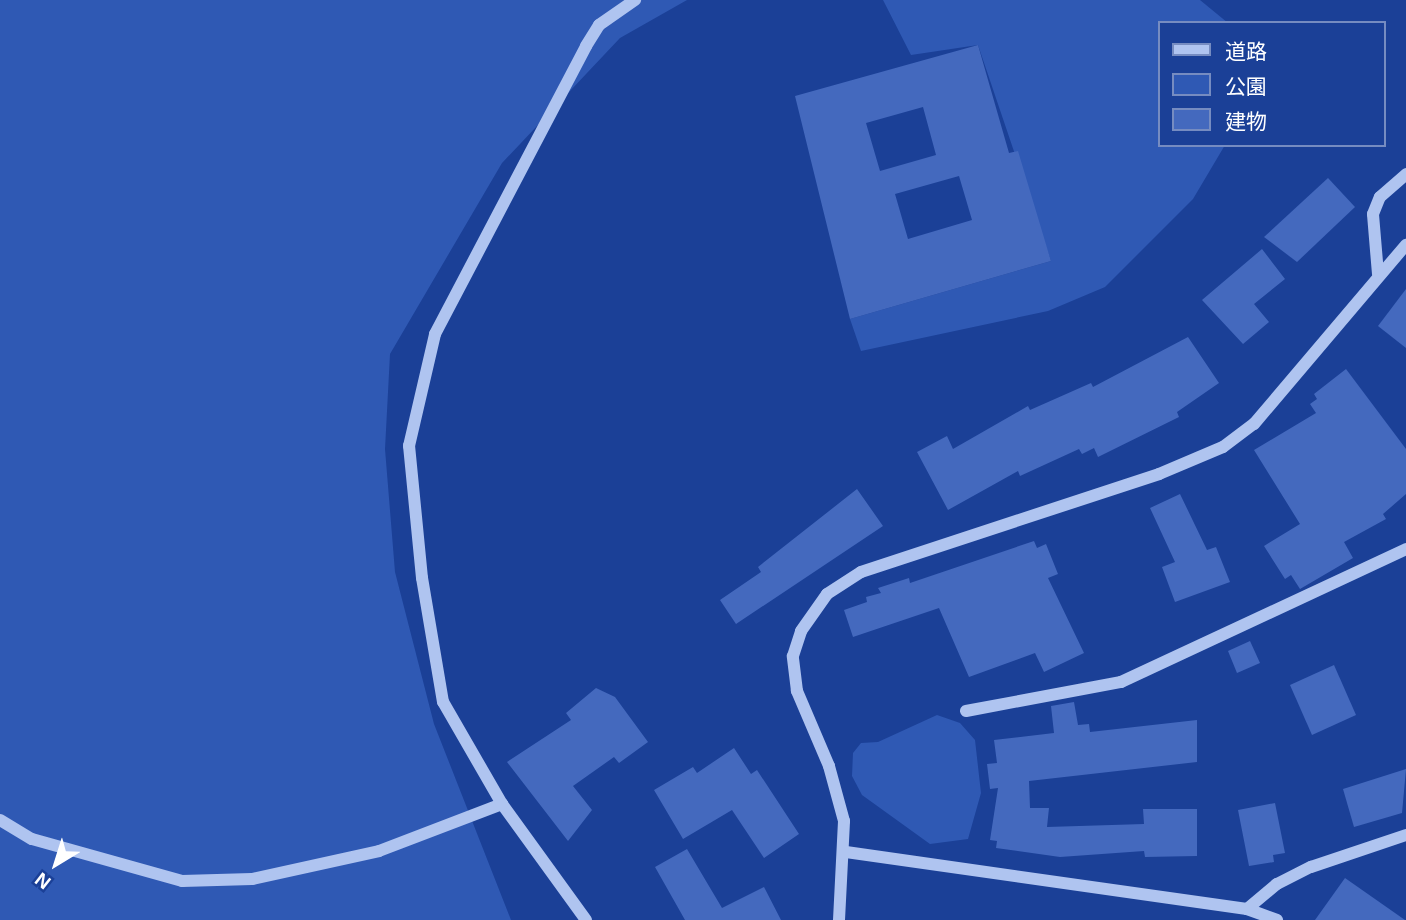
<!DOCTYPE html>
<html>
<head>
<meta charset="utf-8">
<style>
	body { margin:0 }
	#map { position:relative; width:1406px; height:920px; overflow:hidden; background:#1b4097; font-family:Arial,"Noto Sans JP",sans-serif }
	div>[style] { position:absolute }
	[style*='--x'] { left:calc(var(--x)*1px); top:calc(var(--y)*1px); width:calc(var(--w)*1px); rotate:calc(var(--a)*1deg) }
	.green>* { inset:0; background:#2f59b4 }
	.building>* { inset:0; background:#4469be }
	.minor>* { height:12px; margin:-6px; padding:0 6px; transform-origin:6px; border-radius:6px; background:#afc4f0 }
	span { translate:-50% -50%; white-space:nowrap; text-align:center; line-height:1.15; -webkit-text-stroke:6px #1b4097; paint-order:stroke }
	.legend { position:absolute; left:1158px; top:21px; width:228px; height:126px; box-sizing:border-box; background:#1b4097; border:2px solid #768cc1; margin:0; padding:9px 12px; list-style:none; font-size:21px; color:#fff }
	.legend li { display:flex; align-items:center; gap:14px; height:35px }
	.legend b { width:35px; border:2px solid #768cc1 }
	.north { position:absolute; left:21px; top:829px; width:70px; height:70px; -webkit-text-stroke:5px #1b4097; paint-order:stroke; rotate:218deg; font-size:19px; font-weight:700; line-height:28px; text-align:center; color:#fff }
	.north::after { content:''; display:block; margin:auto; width:24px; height:32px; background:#fff; clip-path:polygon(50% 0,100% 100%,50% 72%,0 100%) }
</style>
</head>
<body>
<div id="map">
	<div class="green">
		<div style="clip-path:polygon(0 0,687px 0,620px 38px,502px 163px,390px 354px,385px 449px,395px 572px,434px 724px,511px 920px,0 920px)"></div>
		<div style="clip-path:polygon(883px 0,1200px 0,1228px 23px,1159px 23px,1159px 145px,1225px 145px,1193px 199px,1105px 287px,1048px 311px,861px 351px,850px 319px,1051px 261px,978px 45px,911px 55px)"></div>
		<div style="clip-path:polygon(937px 715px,960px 723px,975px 740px,981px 793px,968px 839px,930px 844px,862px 795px,852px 776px,853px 753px,861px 743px,878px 742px)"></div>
	</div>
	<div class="building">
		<div style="clip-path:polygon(evenodd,978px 45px,1009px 153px,1018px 151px,1051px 261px,850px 319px,795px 96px,978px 45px,923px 107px,936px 155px,880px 171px,866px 123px,923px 107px,978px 45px,959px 176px,972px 220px,908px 239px,895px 194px,959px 176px)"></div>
		<div style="clip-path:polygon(1328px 178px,1355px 207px,1297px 262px,1264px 237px)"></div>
		<div style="clip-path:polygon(1262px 249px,1285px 279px,1254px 304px,1269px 322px,1243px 344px,1202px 300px)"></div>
		<div style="clip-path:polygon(1406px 289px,1406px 348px,1378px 326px)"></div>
		<div style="clip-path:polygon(1188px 337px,1219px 383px,1177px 412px,1179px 417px,1098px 457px,1094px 448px,1082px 454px,1079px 449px,1020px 476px,1018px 471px,948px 510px,917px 452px,947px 436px,953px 449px,1028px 406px,1030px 410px,1091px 383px,1093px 387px)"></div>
		<div style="clip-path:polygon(1346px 369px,1406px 449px,1406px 494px,1383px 514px,1386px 519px,1344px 542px,1353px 558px,1300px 589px,1291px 575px,1285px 579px,1264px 546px,1300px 524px,1254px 450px,1316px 413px,1310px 404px,1317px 399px,1314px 394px)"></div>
		<div style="clip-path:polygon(857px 489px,883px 526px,736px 624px,720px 600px,761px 572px,758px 567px)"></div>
		<div style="clip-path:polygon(1180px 494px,1207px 550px,1216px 547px,1230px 582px,1175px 602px,1162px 567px,1175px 562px,1150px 508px)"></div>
		<div style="clip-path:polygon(1034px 541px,1037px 548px,1046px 544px,1058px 574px,1048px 578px,1084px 653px,1044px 672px,1035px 653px,969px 677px,939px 608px,853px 637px,844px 610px,867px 602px,866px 597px,881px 593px,878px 588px,909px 578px,910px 583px)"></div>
		<div style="clip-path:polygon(1250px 641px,1260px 663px,1237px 673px,1228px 651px)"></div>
		<div style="clip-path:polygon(1334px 665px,1356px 715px,1312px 735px,1290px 685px)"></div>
		<div style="clip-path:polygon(596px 688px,615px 697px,648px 742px,619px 763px,614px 757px,573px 786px,592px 810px,568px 841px,507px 762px,571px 720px,566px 713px)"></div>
		<div style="clip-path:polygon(1074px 702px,1078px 725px,1089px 724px,1090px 732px,1197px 720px,1197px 762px,1029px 781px,1030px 808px,1049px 808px,1047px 827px,1144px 824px,1143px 809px,1197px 809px,1197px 856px,1145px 857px,1144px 851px,1060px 857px,996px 848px,997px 841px,990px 840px,998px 788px,990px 789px,987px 764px,997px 763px,994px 740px,1054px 733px,1051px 706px)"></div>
		<div style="clip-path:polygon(734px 748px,751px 774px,757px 770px,799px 834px,764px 858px,732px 810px,683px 839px,654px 790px,693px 767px,697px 773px)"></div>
		<div style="clip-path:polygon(1406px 769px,1402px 813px,1354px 827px,1343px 789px)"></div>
		<div style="clip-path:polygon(1275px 803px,1285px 853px,1273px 855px,1274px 862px,1249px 866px,1238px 810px)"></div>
		<div style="clip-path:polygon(687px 849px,722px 908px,764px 887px,781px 920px,685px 920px,655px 867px)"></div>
		<div style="clip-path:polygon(1345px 878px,1405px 920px,1315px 920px)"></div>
	</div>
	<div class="minor">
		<div style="--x:1378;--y:274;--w:60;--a:-94.8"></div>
		<div style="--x:1373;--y:214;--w:18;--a:-68"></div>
		<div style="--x:1380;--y:197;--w:35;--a:-41"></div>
		<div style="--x:966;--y:711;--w:158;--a:-10.6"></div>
		<div style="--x:1121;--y:682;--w:315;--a:-25"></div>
		<div style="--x:0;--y:820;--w:37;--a:31"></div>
		<div style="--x:32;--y:839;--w:156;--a:15.6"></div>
		<div style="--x:182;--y:881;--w:70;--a:-1.6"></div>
		<div style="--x:252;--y:879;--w:130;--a:-12.4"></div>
		<div style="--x:379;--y:851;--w:132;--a:-20.9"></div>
		<div style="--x:846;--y:852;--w:405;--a:8.1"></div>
		<div style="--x:1247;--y:909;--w:32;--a:20"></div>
		<div style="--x:1247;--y:909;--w:39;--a:-40"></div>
		<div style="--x:1277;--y:884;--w:38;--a:-27"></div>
		<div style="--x:1311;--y:867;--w:100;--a:-18.6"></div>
		<div style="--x:586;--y:920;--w:143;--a:-125.9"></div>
		<div style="--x:502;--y:804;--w:118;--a:-120"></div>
		<div style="--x:443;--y:702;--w:126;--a:-99.6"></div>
		<div style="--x:422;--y:578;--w:133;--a:-95.6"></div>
		<div style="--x:409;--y:446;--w:115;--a:-76.9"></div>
		<div style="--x:435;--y:334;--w:325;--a:-62.3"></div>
		<div style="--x:586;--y:46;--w:25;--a:-58"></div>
		<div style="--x:599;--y:25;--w:44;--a:-34.8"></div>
		<div style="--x:839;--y:920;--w:99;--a:-87.1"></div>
		<div style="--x:844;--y:821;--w:57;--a:-105.3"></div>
		<div style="--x:829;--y:766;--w:82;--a:-113.1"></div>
		<div style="--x:797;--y:691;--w:35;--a:-97"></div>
		<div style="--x:793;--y:656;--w:26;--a:-72"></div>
		<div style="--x:801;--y:631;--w:45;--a:-54.9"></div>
		<div style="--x:827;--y:594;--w:40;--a:-32.9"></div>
		<div style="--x:861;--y:572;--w:314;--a:-18.2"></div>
		<div style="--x:1159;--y:474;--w:69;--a:-22.9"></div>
		<div style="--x:1223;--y:447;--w:39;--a:-37"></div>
		<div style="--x:1254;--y:424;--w:235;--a:-49.7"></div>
	</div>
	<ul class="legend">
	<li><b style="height:9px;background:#afc4f0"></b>道路</li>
	<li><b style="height:19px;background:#2f59b4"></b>公園</li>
	<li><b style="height:19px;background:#4469be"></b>建物</li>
	</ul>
	<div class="north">N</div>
</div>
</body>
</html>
